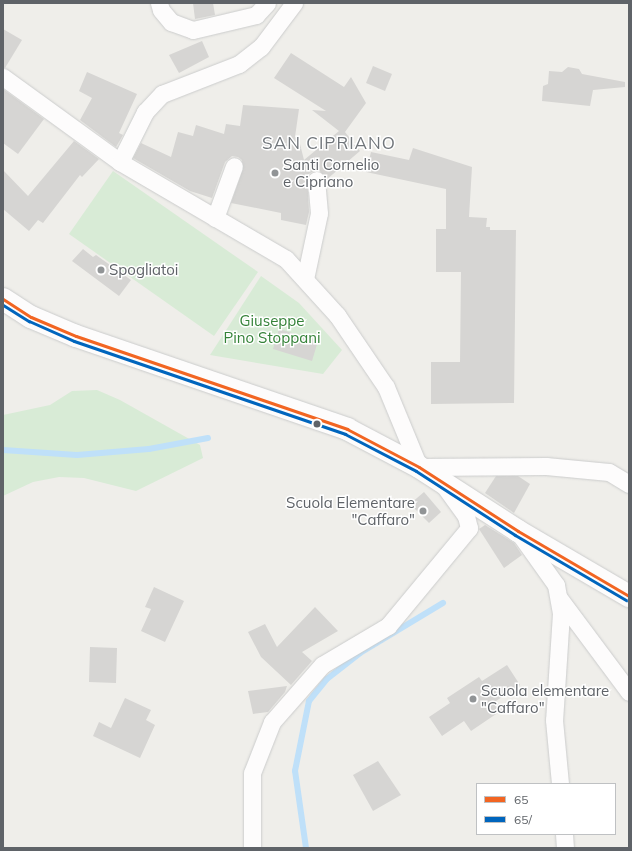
<!DOCTYPE html>
<html>
<head>
<meta charset="utf-8">
<style>
	body { margin:0 }
	#map { position:relative; width:632px; height:851px; overflow:hidden; background:#efeeea; font-family:Mulish,sans-serif }
	div>[style] { position:absolute }
	[style*='--x'] { left:calc(var(--x)*1px); top:calc(var(--y)*1px); width:calc(var(--w)*1px); rotate:calc(var(--a)*1deg) }
	.green>* { inset:0; background:#d8ebd6 }
	.stream>* { height:6px; margin:-3px; padding:0 3px; transform-origin:3px; border-radius:3px; background:#bfe0f9 }
	.building>* { inset:0; background:#d6d5d3 }
	.roads { filter:drop-shadow(0 0 1px #cbcccc) drop-shadow(0 0 1px #cbcccc) }
	.street>* { height:17px; margin:-8.5px; padding:0 8.5px; transform-origin:8.5px; border-radius:8.5px; background:#fdfcfc }
	.secondary>* { height:22px; margin:-11px; padding:0 11px; transform-origin:11px; border-radius:11px; background:#fdfcfc }
	.bus-1>* { height:3px; margin:-1.5px; padding:0 1.5px; transform-origin:1.5px; border-radius:1.5px; background:#f26522 }
	.bus-2>* { height:3px; margin:-1.5px; padding:0 1.5px; transform-origin:1.5px; border-radius:1.5px; background:#0065bd }
	.dots>* { width:11px; height:11px; translate:-50% -50%; box-sizing:border-box; border:2px solid #fff; border-radius:50% }
	span { translate:-50% -50%; white-space:nowrap; text-align:center; line-height:1.15; -webkit-text-stroke:3px #fff; paint-order:stroke }
	.poi-label { font-size:15px; color:#5f6368 }
	.left { translate:0 -50%; text-align:left }
	.right { translate:-100% -50%; text-align:right }
	.park-label { font-size:15px; color:#348238 }
	.quarter-label { font-size:17px; color:#70757a; letter-spacing:1px }
	.frame { position:absolute; inset:0; border:4px solid #5f6368; pointer-events:none }
	.legend { position:absolute; left:476px; top:783px; width:140px; height:52px; box-sizing:border-box; background:#fff; border:1px solid #bfc1c3; margin:0; padding:5px 7px; list-style:none; font-size:12px; color:#5f6368 }
	.legend li { display:flex; align-items:center; gap:8px; height:20px }
	.legend b { width:20px; border:1px solid #bfc1c3 }
</style>
</head>
<body>
<div id="map">
	<div class="green">
		<div style="clip-path:polygon(113px 171px,258px 272px,214px 336px,69px 234px)"></div>
		<div style="clip-path:polygon(261px 276px,299px 303px,342px 350px,323px 374px,210px 355px)"></div>
		<div style="clip-path:polygon(97px 390px,120px 400px,200px 445px,203px 458px,136px 491px,84px 478px,59px 477px,33px 482px,3px 496px,3px 415px,50px 405px,72px 391px)"></div>
	</div>
	<div class="stream">
		<div style="--x:3;--y:450;--w:74;--a:3.9"></div>
		<div style="--x:77;--y:455;--w:72;--a:-4.8"></div>
		<div style="--x:149;--y:449;--w:60;--a:-10.6"></div>
		<div style="--x:306;--y:848;--w:78;--a:-98.1"></div>
		<div style="--x:295;--y:771;--w:71;--a:-78.7"></div>
		<div style="--x:309;--y:701;--w:28;--a:-51"></div>
		<div style="--x:327;--y:679;--w:42;--a:-38.2"></div>
		<div style="--x:360;--y:653;--w:97;--a:-31.1"></div>
	</div>
	<div class="building">
		<div style="clip-path:polygon(193px 3px,213px 3px,215px 15px,195px 19px)"></div>
		<div style="clip-path:polygon(3px 29px,22px 40px,5px 68px,3px 67px)"></div>
		<div style="clip-path:polygon(202px 41px,209px 57px,179px 73px,169px 55px)"></div>
		<div style="clip-path:polygon(291px 53px,344px 87px,351px 77px,366px 103px,345px 132px,360px 151px,326px 180px,320px 171px,315px 170px,307px 175px,309px 212px,306px 225px,281px 220px,281px 213px,231px 203px,243px 169px,242px 160px,238px 157px,232px 156px,225px 162px,212px 198px,190px 191px,133px 158px,141px 143px,171px 157px,178px 132px,193px 136px,196px 125px,224px 134px,226px 124px,240px 126px,243px 105px,299px 109px,295px 137px,299px 140px,304px 160px,339px 131px,312px 110px,326px 111px,274px 78px)"></div>
		<div style="clip-path:polygon(373px 66px,392px 74px,385px 91px,366px 83px)"></div>
		<div style="clip-path:polygon(568px 67px,579px 69px,582px 74px,625px 82px,625px 87px,593px 90px,590px 106px,542px 101px,543px 86px,548px 84px,549px 71px,562px 72px)"></div>
		<div style="clip-path:polygon(87px 72px,137px 94px,119px 133px,123px 135px,116px 147px,80px 120px,92px 98px,79px 91px)"></div>
		<div style="clip-path:polygon(3px 89px,44px 119px,18px 154px,3px 143px)"></div>
		<div style="clip-path:polygon(74px 141px,99px 159px,82px 177px,80px 175px,43px 223px,38px 220px,29px 231px,3px 209px,3px 170px,28px 196px)"></div>
		<div style="clip-path:polygon(413px 148px,472px 167px,469px 217px,487px 218px,486px 227px,490px 227px,490px 230px,516px 230px,514px 403px,431px 404px,431px 362px,460px 362px,461px 272px,436px 272px,436px 229px,446px 229px,446px 189px,366px 172px,371px 152px,409px 160px)"></div>
		<div style="clip-path:polygon(83px 249px,93px 257px,96px 255px,131px 280px,119px 296px,72px 261px)"></div>
		<div style="clip-path:polygon(279px 329px,318px 341px,312px 361px,273px 349px)"></div>
		<div style="clip-path:polygon(496px 476px,518px 476px,530px 484px,514px 513px,485px 493px)"></div>
		<div style="clip-path:polygon(424px 492px,441px 512px,429px 523px,410px 504px)"></div>
		<div style="clip-path:polygon(485px 525px,514px 543px,522px 555px,504px 568px,479px 529px)"></div>
		<div style="clip-path:polygon(154px 587px,184px 601px,165px 642px,141px 631px,151px 609px,145px 607px)"></div>
		<div style="clip-path:polygon(315px 607px,338px 631px,302px 652px,312px 661px,291px 685px,261px 657px,248px 632px,265px 624px,277px 647px)"></div>
		<div style="clip-path:polygon(90px 647px,117px 648px,116px 683px,89px 682px)"></div>
		<div style="clip-path:polygon(507px 665px,520px 685px,496px 701px,502px 710px,471px 731px,464px 721px,442px 736px,429px 717px,450px 703px,447px 698px,479px 677px,482px 681px)"></div>
		<div style="clip-path:polygon(287px 686px,285px 692px,268px 712px,253px 714px,248px 691px)"></div>
		<div style="clip-path:polygon(125px 698px,151px 710px,146px 720px,155px 725px,140px 758px,93px 736px,99px 722px,111px 728px)"></div>
		<div style="clip-path:polygon(378px 761px,401px 795px,373px 811px,353px 775px)"></div>
	</div>
	<div class="roads">
		<div class="street">
			<div style="--x:159;--y:3;--w:7;--a:74"></div>
			<div style="--x:161;--y:10;--w:16;--a:50"></div>
			<div style="--x:171;--y:22;--w:23;--a:20"></div>
			<div style="--x:193;--y:30;--w:65;--a:-13.4"></div>
			<div style="--x:256;--y:15;--w:16;--a:-47"></div>
			<div style="--x:3;--y:77;--w:145;--a:36"></div>
			<div style="--x:120;--y:162;--w:192;--a:30.3"></div>
			<div style="--x:286;--y:259;--w:76;--a:47.7"></div>
			<div style="--x:337;--y:315;--w:87;--a:55.8"></div>
			<div style="--x:386;--y:387;--w:87;--a:67.6"></div>
			<div style="--x:419;--y:467;--w:127;--a:-0.5"></div>
			<div style="--x:546;--y:466;--w:63;--a:5.4"></div>
			<div style="--x:609;--y:472;--w:23;--a:31"></div>
			<div style="--x:120;--y:162;--w:56;--a:-63.4"></div>
			<div style="--x:145;--y:112;--w:25;--a:-47"></div>
			<div style="--x:162;--y:94;--w:83;--a:-21.3"></div>
			<div style="--x:239;--y:64;--w:28;--a:-38"></div>
			<div style="--x:261;--y:47;--w:55;--a:-53.1"></div>
			<div style="--x:215;--y:218;--w:55;--a:-69.9"></div>
			<div style="--x:305;--y:279;--w:67;--a:-78"></div>
			<div style="--x:319;--y:213;--w:33;--a:-95"></div>
			<div style="--x:519;--y:533;--w:64;--a:54.6"></div>
			<div style="--x:556;--y:585;--w:28;--a:80"></div>
			<div style="--x:561;--y:613;--w:107;--a:93.7"></div>
			<div style="--x:554;--y:720;--w:64;--a:84.6"></div>
			<div style="--x:559;--y:598;--w:117;--a:53.3"></div>
			<div style="--x:564;--y:834;--w:14;--a:86"></div>
			<div style="--x:252;--y:848;--w:75;--a:-90"></div>
			<div style="--x:252;--y:773;--w:55;--a:-68.6"></div>
			<div style="--x:272;--y:722;--w:76;--a:-48.7"></div>
			<div style="--x:322;--y:665;--w:77;--a:-30.6"></div>
			<div style="--x:388;--y:626;--w:127;--a:-50.4"></div>
			<div style="--x:469;--y:528;--w:12;--a:-104"></div>
			<div style="--x:466;--y:516;--w:36;--a:-126"></div>
		</div>
		<div class="secondary">
			<div style="--x:3;--y:299;--w:33;--a:33"></div>
			<div style="--x:31;--y:317;--w:49;--a:22.9"></div>
			<div style="--x:76;--y:336;--w:287;--a:18.9"></div>
			<div style="--x:347;--y:429;--w:81;--a:27.8"></div>
			<div style="--x:419;--y:467;--w:118;--a:32.9"></div>
			<div style="--x:518;--y:531;--w:129;--a:30.4"></div>
		</div>
	</div>
	<div class="bus-1">
		<div style="--x:3;--y:299;--w:33;--a:33"></div>
		<div style="--x:31;--y:317;--w:49;--a:22.9"></div>
		<div style="--x:76;--y:336;--w:287;--a:18.9"></div>
		<div style="--x:347;--y:429;--w:81;--a:27.8"></div>
		<div style="--x:419;--y:467;--w:118;--a:32.9"></div>
		<div style="--x:518;--y:531;--w:129;--a:30.4"></div>
	</div>
	<div class="bus-2">
		<div style="--x:3;--y:305;--w:31;--a:32"></div>
		<div style="--x:29;--y:321;--w:49;--a:24"></div>
		<div style="--x:74;--y:341;--w:287;--a:18.9"></div>
		<div style="--x:345;--y:434;--w:80;--a:27.5"></div>
		<div style="--x:416;--y:471;--w:118;--a:32.9"></div>
		<div style="--x:515;--y:535;--w:129;--a:30.4"></div>
	</div>
	<div class="dots">
		<div style="left:275px;top:173px;background:#919496"></div>
		<div style="left:101px;top:270px;background:#919496"></div>
		<div style="left:317px;top:424px;background:#5f6368"></div>
		<div style="left:423px;top:511px;background:#919496"></div>
		<div style="left:473px;top:699px;background:#919496"></div>
	</div>
	<div class="poi-label">
		<span class="left" style="left:283px;top:173px">Santi Cornelio<br>e Cipriano</span>
		<span class="left" style="left:109px;top:270px">Spogliatoi</span>
		<span class="right" style="left:415px;top:511px">Scuola Elementare<br>"Caffaro"</span>
		<span class="left" style="left:481px;top:699px">Scuola elementare<br>"Caffaro"</span>
	</div>
	<div class="park-label">
		<span style="left:272px;top:329px">Giuseppe<br>Pino Stoppani</span>
	</div>
	<div class="quarter-label">
		<span style="left:329px;top:143px">SAN CIPRIANO</span>
	</div>
	<div class="frame"></div>
	<ul class="legend">
	<li><b style="height:5px;background:#f26522"></b>65</li>
	<li><b style="height:5px;background:#0065bd"></b>65/</li>
	</ul>
</div>
</body>
</html>
